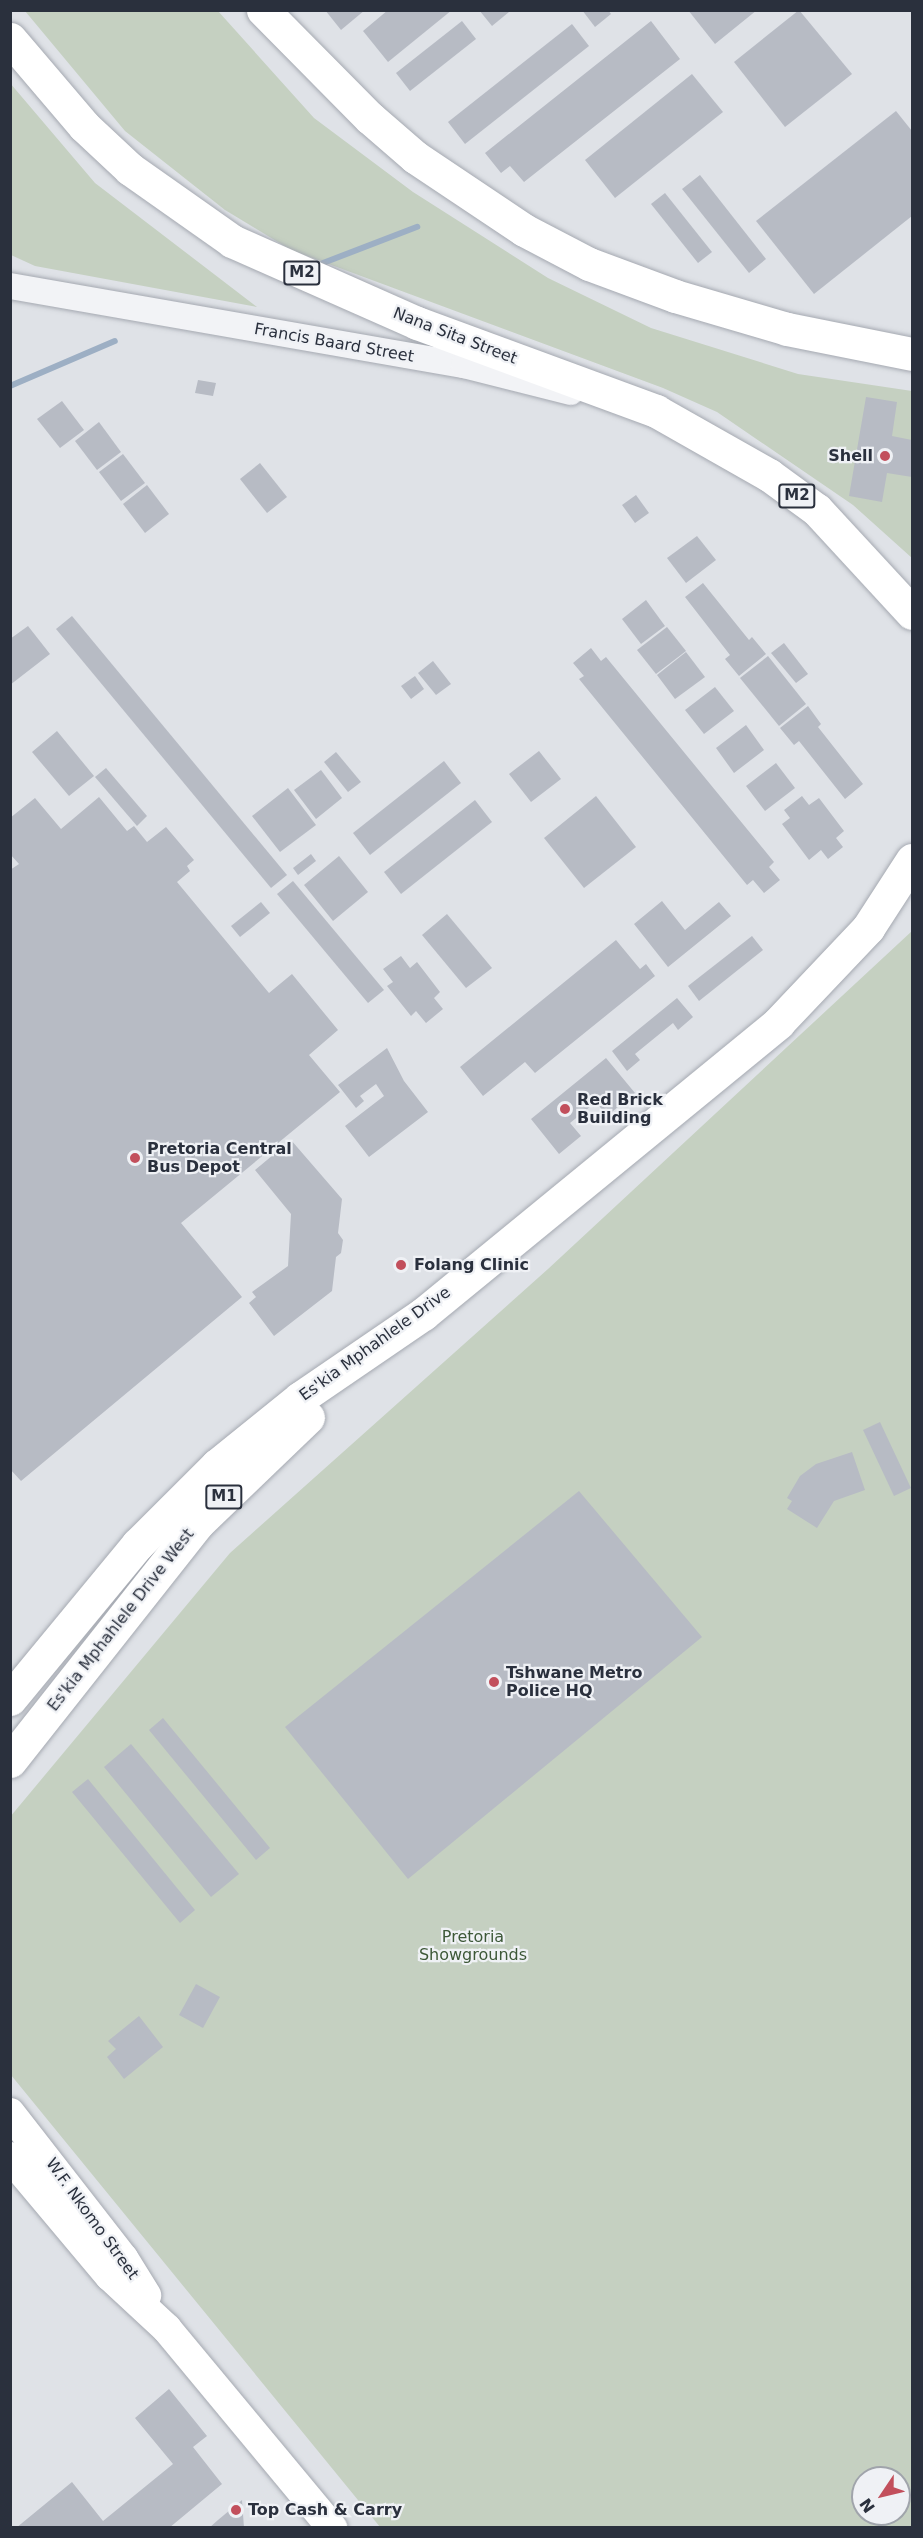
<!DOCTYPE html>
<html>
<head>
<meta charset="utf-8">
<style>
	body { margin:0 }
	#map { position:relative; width:923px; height:2538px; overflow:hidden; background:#dfe2e7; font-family:"DejaVu Sans",sans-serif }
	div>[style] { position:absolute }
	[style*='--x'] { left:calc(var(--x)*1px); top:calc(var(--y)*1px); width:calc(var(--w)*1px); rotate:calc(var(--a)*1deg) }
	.green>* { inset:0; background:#c5d0c1 }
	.stream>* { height:6px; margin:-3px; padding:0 3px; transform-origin:3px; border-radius:3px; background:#9dafc4 }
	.building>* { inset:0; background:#b7bbc4 }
	.roads { filter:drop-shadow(0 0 2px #a5a9b1) drop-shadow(0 0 2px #a5a9b1) }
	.tertiary>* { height:26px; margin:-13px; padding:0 13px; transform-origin:13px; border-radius:13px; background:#f2f3f6 }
	.secondary>* { height:30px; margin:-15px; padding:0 15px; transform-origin:15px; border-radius:15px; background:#fff }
	.primary>* { height:33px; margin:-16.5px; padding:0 16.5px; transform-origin:16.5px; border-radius:16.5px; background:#fff }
	.dots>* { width:16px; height:16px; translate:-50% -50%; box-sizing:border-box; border:3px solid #eff1f5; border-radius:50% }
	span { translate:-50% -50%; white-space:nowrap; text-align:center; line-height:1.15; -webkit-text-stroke:4.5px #eff1f5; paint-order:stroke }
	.shield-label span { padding:2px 4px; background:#eff1f5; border:2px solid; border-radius:4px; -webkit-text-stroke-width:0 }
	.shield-label { font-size:15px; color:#2a303d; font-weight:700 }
	.street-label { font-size:16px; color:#2a303d }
	.poi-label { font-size:16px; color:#2a303d; font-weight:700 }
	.right { translate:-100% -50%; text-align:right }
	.left { translate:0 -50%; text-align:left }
	.park-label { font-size:16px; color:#3d5838 }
	.frame { position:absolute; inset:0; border:12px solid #2a303d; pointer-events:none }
	.north { position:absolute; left:851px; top:2466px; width:60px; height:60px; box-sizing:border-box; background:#eff1f5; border:2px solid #a0a4ab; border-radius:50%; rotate:235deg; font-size:16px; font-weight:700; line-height:24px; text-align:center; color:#2a303d }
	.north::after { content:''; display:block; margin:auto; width:21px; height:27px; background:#c24f5c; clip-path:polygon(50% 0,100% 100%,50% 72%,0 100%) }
</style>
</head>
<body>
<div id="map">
	<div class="green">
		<div style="clip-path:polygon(25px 11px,218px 11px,314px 118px,413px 192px,548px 278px,651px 328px,798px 374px,912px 391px,912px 558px,853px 505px,717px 412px,663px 388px,291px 250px,225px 210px,125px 131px)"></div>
		<div style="clip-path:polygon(10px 83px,95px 183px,257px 307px,35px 266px,11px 255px)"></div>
		<div style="clip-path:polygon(evenodd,912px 931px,912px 2527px,380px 2527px,11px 2075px,10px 1817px,230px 1553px,548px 1269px,912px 931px,863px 2478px,899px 2478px,899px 2514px,863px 2514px,863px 2478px)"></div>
	</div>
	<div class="stream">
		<div style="--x:323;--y:263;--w:101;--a:-21"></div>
		<div style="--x:10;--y:386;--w:114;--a:-23.2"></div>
	</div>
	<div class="building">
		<div style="clip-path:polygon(325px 10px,365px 10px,341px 30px)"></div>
		<div style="clip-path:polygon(388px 10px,452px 10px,388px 62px,363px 31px)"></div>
		<div style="clip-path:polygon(479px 10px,507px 10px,509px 12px,492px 26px)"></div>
		<div style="clip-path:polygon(582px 10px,608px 10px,611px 14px,595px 27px)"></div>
		<div style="clip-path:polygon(688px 10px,757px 10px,715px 44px)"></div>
		<div style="clip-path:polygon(799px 10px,852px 74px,785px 127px,734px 62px)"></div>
		<div style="clip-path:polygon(462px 21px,476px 39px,410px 91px,396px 73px)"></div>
		<div style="clip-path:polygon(651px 21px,680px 59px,524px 182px,510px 166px,501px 173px,485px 153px)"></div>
		<div style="clip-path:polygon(572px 24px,589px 46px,465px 144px,448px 122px)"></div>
		<div style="clip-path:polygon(692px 74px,723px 112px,615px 198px,585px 160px)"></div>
		<div style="clip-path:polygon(896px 111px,912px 131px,912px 216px,814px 294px,756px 221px)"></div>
		<div style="clip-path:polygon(700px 175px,766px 259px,749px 273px,682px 189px)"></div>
		<div style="clip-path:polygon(665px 193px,712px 252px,698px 263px,651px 204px)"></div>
		<div style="clip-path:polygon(198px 380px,216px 383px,213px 396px,195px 393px)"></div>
		<div style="clip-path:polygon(866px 397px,897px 402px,892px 436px,912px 440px,912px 477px,887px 473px,882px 502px,849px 496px)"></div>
		<div style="clip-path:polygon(62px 401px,84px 430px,60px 448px,37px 419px)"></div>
		<div style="clip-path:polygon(99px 422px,121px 452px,97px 470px,75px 441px)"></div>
		<div style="clip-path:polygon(123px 454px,145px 483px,121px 501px,99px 472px)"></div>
		<div style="clip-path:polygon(260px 463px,287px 497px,267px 513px,240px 479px)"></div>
		<div style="clip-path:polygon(147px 485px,169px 514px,145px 533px,123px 504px)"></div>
		<div style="clip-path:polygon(636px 495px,649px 513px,635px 523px,622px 505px)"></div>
		<div style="clip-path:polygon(697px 536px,716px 560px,686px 583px,667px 558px)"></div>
		<div style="clip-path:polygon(703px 583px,749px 640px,752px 637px,766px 654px,739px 676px,725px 659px,730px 655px,685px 597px)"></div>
		<div style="clip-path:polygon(646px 600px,665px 626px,641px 644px,622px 619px)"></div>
		<div style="clip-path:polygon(72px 616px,287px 875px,271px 888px,56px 629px)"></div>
		<div style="clip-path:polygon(28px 626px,50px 654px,10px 685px,10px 639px)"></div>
		<div style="clip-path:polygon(667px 627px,686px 651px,656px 674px,637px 650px)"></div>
		<div style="clip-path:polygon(784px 643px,808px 674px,796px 683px,771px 653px)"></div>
		<div style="clip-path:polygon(591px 648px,601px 661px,606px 657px,774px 862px,769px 867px,780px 880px,764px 893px,753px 880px,747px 885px,579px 679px,584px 676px,573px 663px)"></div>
		<div style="clip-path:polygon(686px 652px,705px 677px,675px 699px,657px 675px)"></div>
		<div style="clip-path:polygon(768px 656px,806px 704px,779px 726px,740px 678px)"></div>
		<div style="clip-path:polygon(433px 661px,451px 684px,436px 695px,418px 673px)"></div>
		<div style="clip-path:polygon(415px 676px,424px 689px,411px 699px,401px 686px)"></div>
		<div style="clip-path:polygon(715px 687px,734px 711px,704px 734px,685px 710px)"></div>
		<div style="clip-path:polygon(808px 706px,821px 724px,818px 727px,863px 784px,845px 799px,799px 741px,794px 745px,780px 728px)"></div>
		<div style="clip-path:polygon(746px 725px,764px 750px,734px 773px,716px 748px)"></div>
		<div style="clip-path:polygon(57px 731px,94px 776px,69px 796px,32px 752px)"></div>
		<div style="clip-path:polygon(539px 751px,561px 779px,531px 802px,509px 774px)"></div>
		<div style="clip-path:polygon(336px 752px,361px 782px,348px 792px,324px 762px)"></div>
		<div style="clip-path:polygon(444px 761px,461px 783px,370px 855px,353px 833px)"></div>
		<div style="clip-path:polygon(776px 763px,795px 788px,765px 811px,746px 786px)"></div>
		<div style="clip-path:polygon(106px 768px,147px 816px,137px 826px,95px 777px)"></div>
		<div style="clip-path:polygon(321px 770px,342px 798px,316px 819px,294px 790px)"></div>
		<div style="clip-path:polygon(288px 788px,316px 825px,280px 852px,252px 816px)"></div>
		<div style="clip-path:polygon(596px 796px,636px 847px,584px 888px,544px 838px)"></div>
		<div style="clip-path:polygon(802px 796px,809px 805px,819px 798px,844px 831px,836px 838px,843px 847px,828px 859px,821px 850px,809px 860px,782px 824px,790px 818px,784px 810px)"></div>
		<div style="clip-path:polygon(99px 797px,127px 831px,134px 826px,147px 842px,166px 827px,194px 860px,187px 866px,190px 871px,177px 882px,269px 993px,292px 974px,338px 1030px,309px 1055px,340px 1092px,181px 1223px,242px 1297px,21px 1481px,10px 1469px,10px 870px,19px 864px,10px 854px,10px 818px,35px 798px,61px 829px)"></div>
		<div style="clip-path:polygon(475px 800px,492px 822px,401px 894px,384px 872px)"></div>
		<div style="clip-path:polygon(311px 854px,316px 861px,298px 875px,293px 868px)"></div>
		<div style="clip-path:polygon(339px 856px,368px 892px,333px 921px,304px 885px)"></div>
		<div style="clip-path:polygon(293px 881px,384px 990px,368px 1003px,277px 894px)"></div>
		<div style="clip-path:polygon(662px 901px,685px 930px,719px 902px,731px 916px,668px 967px,634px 924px)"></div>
		<div style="clip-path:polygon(261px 902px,270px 913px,240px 937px,231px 926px)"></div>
		<div style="clip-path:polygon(447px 914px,492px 968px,466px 988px,422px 935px)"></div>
		<div style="clip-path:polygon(752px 936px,763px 950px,699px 1001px,688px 986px)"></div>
		<div style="clip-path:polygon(616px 940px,640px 969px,646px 964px,655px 976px,535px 1073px,525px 1062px,483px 1096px,460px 1067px)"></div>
		<div style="clip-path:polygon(401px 956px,410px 968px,417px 962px,440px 992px,434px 998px,443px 1009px,426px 1023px,416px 1011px,411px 1016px,387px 986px,393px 982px,383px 969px)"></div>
		<div style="clip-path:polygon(677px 998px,693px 1017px,678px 1030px,673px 1023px,635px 1054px,640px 1060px,627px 1071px,612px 1051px)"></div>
		<div style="clip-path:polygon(387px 1048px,404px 1081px,428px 1112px,369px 1157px,345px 1126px,384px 1096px,376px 1084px,360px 1096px,364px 1101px,356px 1108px,338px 1085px)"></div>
		<div style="clip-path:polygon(606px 1058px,635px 1093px,607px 1116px,596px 1102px,570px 1123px,581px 1136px,559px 1154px,531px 1119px)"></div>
		<div style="clip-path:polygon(291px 1140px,342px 1199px,338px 1233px,343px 1240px,341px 1253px,336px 1257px,332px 1291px,274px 1336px,249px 1303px,256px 1297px,252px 1292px,288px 1266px,291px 1214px,255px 1170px)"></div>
		<div style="clip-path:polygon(880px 1422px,911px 1488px,894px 1496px,863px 1430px)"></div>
		<div style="clip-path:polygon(852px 1452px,865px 1490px,834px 1501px,817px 1528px,787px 1509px,792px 1501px,787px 1498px,800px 1476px,816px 1464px)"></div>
		<div style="clip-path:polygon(579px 1491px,702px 1637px,408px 1879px,285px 1727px)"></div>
		<div style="clip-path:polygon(163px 1718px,270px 1848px,256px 1860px,149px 1730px)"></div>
		<div style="clip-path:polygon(131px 1744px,239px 1874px,211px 1897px,104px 1767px)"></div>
		<div style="clip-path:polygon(88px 1779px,195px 1910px,180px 1923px,72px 1792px)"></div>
		<div style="clip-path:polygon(196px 1984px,220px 1997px,203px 2028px,179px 2015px)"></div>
		<div style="clip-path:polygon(139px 2016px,163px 2047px,124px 2079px,107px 2057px,116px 2049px,108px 2041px)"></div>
		<div style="clip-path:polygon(169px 2389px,207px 2436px,193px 2447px,222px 2484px,169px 2528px,16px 2528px,72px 2482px,103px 2521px,173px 2464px,135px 2418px)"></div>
		<div style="clip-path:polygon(242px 2500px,244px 2528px,209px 2528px,218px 2520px)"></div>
	</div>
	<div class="roads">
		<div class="tertiary">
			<div style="--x:10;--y:286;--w:461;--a:9.9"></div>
			<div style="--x:464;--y:365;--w:110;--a:14.2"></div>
		</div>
		<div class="secondary">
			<div style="--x:10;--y:2113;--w:184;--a:52.1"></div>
			<div style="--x:123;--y:2258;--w:44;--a:58.1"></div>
			<div style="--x:10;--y:2157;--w:155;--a:50"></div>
			<div style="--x:110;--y:2276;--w:78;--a:42.9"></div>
			<div style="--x:167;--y:2329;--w:259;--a:50.3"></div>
		</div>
		<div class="primary">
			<div style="--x:263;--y:10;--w:152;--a:45.3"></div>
			<div style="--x:370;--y:118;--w:60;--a:40.9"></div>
			<div style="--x:415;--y:157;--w:131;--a:33.8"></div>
			<div style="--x:524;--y:230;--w:73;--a:27.6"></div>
			<div style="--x:589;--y:264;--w:92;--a:20.4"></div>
			<div style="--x:675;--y:296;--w:117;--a:16.4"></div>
			<div style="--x:787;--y:329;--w:127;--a:11.3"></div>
			<div style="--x:10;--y:39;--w:114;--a:49.6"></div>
			<div style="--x:84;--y:126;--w:63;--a:43.1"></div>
			<div style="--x:130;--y:169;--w:125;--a:35.2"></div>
			<div style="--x:232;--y:241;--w:202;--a:23.9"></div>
			<div style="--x:417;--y:323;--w:255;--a:20.2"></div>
			<div style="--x:656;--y:411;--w:130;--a:29.5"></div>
			<div style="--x:769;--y:475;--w:59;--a:36.1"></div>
			<div style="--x:817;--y:510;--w:140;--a:47.3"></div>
			<div style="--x:10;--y:1699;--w:200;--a:-50.5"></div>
			<div style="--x:137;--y:1545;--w:113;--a:-45"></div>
			<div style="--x:217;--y:1465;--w:107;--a:-38.9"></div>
			<div style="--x:300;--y:1398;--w:149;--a:-34.3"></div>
			<div style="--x:423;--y:1314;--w:459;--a:-39.3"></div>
			<div style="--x:778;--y:1023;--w:131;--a:-46.5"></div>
			<div style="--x:868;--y:928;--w:81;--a:-57.1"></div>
			<div style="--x:10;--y:1761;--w:302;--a:-51.7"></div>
			<div style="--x:197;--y:1524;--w:154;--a:-43.9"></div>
		</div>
	</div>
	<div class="dots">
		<div style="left:885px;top:456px;background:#c24f5c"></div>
		<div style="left:565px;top:1109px;background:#c24f5c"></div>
		<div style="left:135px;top:1158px;background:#c24f5c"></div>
		<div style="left:401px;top:1265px;background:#c24f5c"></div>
		<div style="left:494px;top:1682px;background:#c24f5c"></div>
		<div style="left:236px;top:2510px;background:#c24f5c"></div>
	</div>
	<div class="shield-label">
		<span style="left:302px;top:273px">M2</span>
		<span style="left:797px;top:496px">M2</span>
		<span style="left:224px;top:1497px">M1</span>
	</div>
	<div class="street-label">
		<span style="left:455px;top:336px;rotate:21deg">Nana Sita Street</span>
		<span style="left:334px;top:343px;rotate:10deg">Francis Baard Street</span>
		<span style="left:375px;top:1344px;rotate:-36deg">Es'kia Mphahlele Drive</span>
		<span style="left:121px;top:1620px;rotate:-52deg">Es'kia Mphahlele Drive West</span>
		<span style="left:92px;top:2219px;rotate:54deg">W.F. Nkomo Street</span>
	</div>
	<div class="poi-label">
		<span class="right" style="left:873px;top:456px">Shell</span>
		<span class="left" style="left:577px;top:1109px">Red Brick<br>Building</span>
		<span class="left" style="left:147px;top:1158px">Pretoria Central<br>Bus Depot</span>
		<span class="left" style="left:414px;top:1265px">Folang Clinic</span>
		<span class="left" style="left:506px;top:1682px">Tshwane Metro<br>Police HQ</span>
		<span class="left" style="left:248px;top:2510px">Top Cash &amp; Carry</span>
	</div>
	<div class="park-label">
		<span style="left:473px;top:1946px">Pretoria<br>Showgrounds</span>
	</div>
	<div class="frame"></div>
	<div class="north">N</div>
</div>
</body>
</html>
